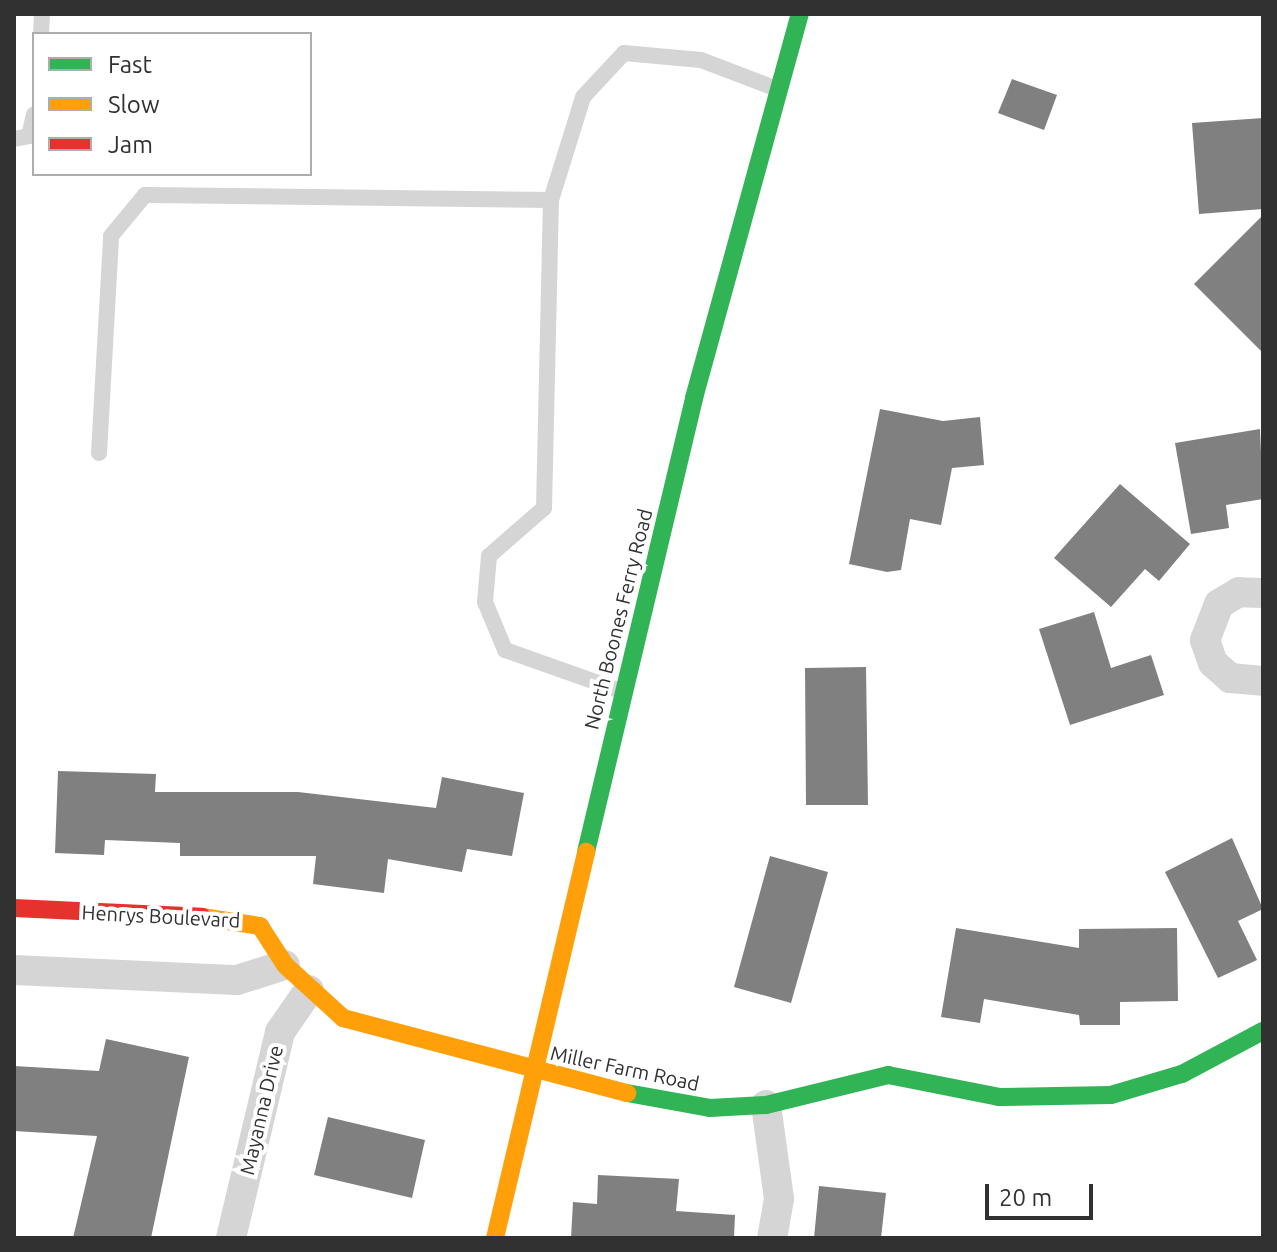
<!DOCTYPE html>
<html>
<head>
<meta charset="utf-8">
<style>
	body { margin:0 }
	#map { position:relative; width:1277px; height:1252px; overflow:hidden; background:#fff; font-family:Ubuntu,sans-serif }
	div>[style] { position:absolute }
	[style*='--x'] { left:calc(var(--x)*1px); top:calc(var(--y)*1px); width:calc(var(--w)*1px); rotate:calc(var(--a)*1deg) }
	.building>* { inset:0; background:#808080 }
	.lane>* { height:16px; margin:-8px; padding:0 8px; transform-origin:8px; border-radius:8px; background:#d5d5d5 }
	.street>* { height:30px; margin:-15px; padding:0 15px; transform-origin:15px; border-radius:15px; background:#d5d5d5 }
	.fast>* { height:18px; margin:-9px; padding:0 9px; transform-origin:9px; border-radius:9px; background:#30b455 }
	.slow>* { height:18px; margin:-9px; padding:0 9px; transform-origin:9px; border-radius:9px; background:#ff9f0a }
	.jam>* { height:18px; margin:-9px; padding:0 9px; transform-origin:9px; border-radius:9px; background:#e5322d }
	span { translate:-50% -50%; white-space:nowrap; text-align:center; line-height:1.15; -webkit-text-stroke:8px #fff; paint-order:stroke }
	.street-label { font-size:20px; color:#313131 }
	.frame { position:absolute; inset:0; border:16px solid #313131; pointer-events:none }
	.legend { position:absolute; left:32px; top:32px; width:280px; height:144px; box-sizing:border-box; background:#fff; border:2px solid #adadad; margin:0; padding:10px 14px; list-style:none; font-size:24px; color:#313131 }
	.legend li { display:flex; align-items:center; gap:16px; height:40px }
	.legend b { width:40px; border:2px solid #adadad }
	.scale { position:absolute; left:985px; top:1184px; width:108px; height:36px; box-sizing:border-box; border:4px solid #313131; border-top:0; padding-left:10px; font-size:24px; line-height:28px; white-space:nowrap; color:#313131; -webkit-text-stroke:6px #fff; paint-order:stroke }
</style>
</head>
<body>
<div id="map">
	<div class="building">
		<div style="clip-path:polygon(1012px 79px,1057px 95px,1044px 130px,998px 113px)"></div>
		<div style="clip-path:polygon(1263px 118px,1263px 209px,1199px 214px,1192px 123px)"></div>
		<div style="clip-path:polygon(1263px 215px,1263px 353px,1194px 284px)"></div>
		<div style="clip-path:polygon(880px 409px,943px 421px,980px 417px,984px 465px,952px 468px,941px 525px,910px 519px,901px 570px,887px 572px,849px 564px)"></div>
		<div style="clip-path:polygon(1260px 429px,1263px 499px,1226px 505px,1229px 528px,1191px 534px,1175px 443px)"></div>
		<div style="clip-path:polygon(1120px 484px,1190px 544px,1159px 581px,1145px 569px,1111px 607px,1054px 558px)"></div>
		<div style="clip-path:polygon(1094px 612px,1111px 668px,1151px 655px,1164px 695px,1070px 725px,1039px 629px)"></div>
		<div style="clip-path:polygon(866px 667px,868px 805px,806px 805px,805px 668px)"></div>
		<div style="clip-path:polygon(58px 771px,156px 774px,155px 792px,298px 792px,436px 808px,442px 777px,524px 793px,512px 856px,467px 849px,462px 872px,388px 859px,384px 893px,313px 884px,316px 856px,180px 856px,180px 843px,105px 840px,104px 855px,55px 853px)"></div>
		<div style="clip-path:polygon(1232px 838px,1263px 909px,1238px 921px,1257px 960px,1218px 978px,1165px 872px)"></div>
		<div style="clip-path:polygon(770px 856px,828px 872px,791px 1003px,734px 987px)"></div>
		<div style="clip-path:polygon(956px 928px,1079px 948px,1079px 929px,1177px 928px,1178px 1001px,1120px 1002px,1120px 1025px,1080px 1025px,1079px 1015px,984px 999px,980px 1023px,941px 1017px)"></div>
		<div style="clip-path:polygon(106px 1039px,189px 1057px,151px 1238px,73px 1238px,97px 1136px,14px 1131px,14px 1066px,99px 1071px)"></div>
		<div style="clip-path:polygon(328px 1117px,425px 1140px,412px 1198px,314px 1175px)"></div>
		<div style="clip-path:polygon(598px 1175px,679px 1179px,676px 1211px,735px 1215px,734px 1238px,571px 1238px,573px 1202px,597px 1204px)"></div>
		<div style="clip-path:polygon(819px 1186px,886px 1193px,881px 1238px,814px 1238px)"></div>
	</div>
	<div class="lane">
		<div style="--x:41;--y:34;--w:20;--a:-87"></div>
		<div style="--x:14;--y:139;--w:15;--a:-11"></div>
		<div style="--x:29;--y:136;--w:22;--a:-77"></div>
		<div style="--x:99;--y:453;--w:217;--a:-86.8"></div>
		<div style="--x:111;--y:236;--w:53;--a:-50.3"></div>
		<div style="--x:145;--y:195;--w:406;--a:0.7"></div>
		<div style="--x:621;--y:691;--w:123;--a:-160.5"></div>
		<div style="--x:505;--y:650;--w:52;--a:-112.6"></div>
		<div style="--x:485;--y:602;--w:46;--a:-85"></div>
		<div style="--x:489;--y:556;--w:73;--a:-41.1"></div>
		<div style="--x:544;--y:508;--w:308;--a:-88.7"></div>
		<div style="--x:551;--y:200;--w:108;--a:-72.7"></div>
		<div style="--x:583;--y:97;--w:60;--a:-47"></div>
		<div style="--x:624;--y:53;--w:77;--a:5.2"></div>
		<div style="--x:701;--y:60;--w:81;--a:20.9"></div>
	</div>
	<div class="street">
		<div style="--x:1263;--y:593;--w:24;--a:-178"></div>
		<div style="--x:1239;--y:592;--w:23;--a:149"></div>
		<div style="--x:1219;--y:604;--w:39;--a:111"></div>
		<div style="--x:1205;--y:640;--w:24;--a:71"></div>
		<div style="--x:1213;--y:663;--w:23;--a:41"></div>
		<div style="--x:1230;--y:678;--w:33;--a:5"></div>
		<div style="--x:14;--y:970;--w:223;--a:2.6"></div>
		<div style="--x:237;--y:980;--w:50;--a:-17.4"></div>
		<div style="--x:766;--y:1105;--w:95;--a:82.1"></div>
		<div style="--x:779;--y:1199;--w:40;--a:100"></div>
		<div style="--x:231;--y:1238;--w:212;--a:-76.6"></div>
		<div style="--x:280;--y:1032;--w:51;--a:-55.4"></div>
	</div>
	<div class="fast">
		<div style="--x:586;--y:852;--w:467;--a:-76.6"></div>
		<div style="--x:694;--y:398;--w:398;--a:-74.6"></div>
		<div style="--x:627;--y:1093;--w:84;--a:10.2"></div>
		<div style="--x:710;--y:1108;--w:56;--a:-3.1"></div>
		<div style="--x:766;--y:1105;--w:126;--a:-13.8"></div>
		<div style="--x:888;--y:1075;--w:113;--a:11.2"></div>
		<div style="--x:999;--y:1097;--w:112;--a:-1"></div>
		<div style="--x:1111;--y:1095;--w:74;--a:-16.5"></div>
		<div style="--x:1182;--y:1074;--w:92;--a:-28"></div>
	</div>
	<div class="slow">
		<div style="--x:202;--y:917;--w:59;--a:8.8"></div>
		<div style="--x:260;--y:926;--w:46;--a:57.3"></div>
		<div style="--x:285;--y:965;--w:79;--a:42.4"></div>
		<div style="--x:343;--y:1018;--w:294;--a:14.8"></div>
		<div style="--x:495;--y:1238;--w:397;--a:-76.7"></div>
	</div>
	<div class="jam">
		<div style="--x:14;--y:908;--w:188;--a:2.7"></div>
	</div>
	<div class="street-label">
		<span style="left:618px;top:619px;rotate:-76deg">North Boones Ferry Road</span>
		<span style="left:161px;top:916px;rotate:3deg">Henrys Boulevard</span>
		<span style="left:625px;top:1068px;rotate:12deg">Miller Farm Road</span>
		<span style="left:261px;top:1110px;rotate:-77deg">Mayanna Drive</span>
	</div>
	<div class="frame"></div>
	<ul class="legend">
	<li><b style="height:10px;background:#30b455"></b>Fast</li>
	<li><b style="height:10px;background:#ff9f0a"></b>Slow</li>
	<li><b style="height:10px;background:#e5322d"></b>Jam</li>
	</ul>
	<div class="scale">20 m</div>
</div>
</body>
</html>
